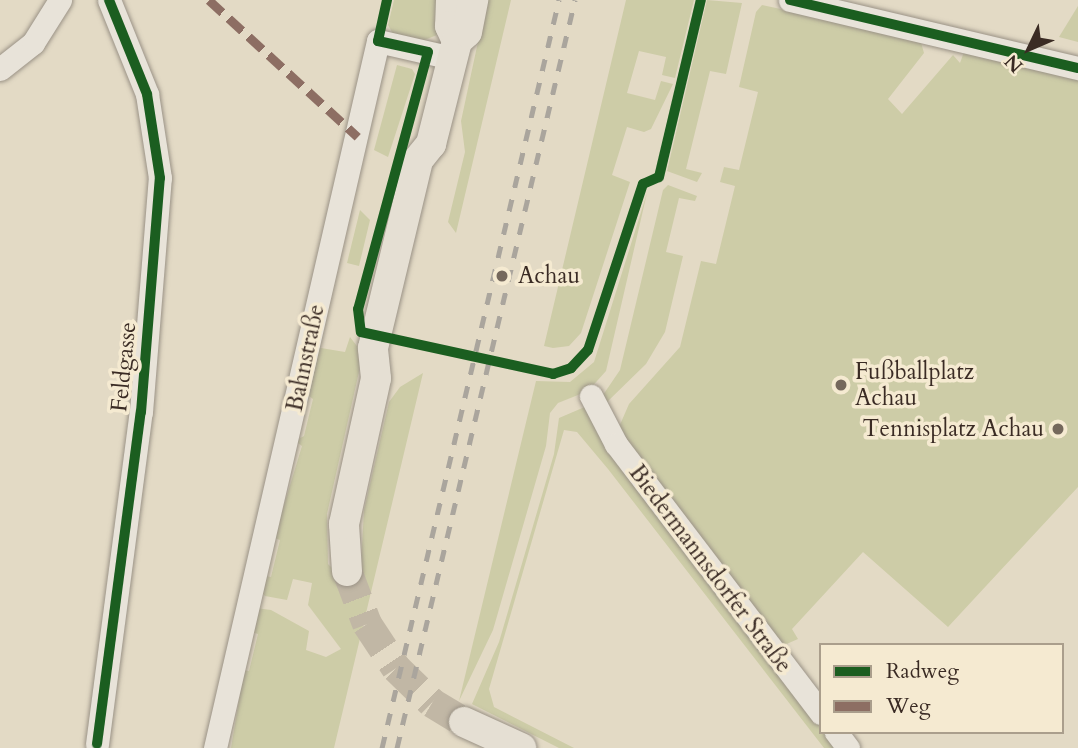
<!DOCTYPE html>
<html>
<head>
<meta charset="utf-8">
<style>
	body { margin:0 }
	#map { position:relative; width:1078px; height:748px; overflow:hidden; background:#e3dac5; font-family:Cardo,serif }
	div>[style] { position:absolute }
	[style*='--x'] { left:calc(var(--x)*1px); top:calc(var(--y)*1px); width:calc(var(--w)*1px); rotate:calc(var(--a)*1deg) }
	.green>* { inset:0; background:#cdcca7 }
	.major-tunnel>* { height:30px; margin-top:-15px; transform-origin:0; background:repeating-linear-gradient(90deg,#c1b7a5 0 30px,transparent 0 45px) }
	.roads { filter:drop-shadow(0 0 2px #9a9286) drop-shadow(0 0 2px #9a9286) }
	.minor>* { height:23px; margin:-11.5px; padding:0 11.5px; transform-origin:11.5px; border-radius:11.5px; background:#e8e3d9 }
	.major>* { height:30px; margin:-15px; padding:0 15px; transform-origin:15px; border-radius:15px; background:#e5dfd3 }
	.rail>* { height:5px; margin-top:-2.5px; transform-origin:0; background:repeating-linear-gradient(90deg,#aaa59d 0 12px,transparent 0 24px) }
	.quiet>* { height:9px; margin-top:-4.5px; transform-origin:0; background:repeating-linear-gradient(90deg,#8d6e63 0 18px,transparent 0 27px) }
	.cycleway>* { height:10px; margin:-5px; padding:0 5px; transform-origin:5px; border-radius:5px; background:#1b5e20 }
	.dots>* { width:19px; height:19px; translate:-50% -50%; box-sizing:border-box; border:4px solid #f5ead1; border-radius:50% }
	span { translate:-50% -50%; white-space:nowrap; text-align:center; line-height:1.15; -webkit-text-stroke:7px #f5ead1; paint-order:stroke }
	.poi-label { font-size:23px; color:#3a2b24 }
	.left { translate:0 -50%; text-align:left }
	.right { translate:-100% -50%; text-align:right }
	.street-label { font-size:23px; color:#3a2b24 }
	.legend { position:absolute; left:819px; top:643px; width:245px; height:91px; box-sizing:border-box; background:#f5ead1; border:2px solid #aa9e8c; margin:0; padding:9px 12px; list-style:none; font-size:21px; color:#3a2b24 }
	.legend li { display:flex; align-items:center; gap:14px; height:35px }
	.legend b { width:35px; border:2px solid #aa9e8c }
	.north { position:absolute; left:994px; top:14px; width:70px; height:70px; -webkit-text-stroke:5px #f5ead1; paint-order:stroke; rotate:226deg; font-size:19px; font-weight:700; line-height:28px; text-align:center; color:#3a2b24 }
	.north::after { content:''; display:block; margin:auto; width:24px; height:32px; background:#3a2b24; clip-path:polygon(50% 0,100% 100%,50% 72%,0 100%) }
</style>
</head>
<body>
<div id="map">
	<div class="green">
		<div style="clip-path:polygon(394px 0,442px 0,437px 35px,422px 41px,393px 34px,388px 25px)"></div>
		<div style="clip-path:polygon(487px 0,511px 0,456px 233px,448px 222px,465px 152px,461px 121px)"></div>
		<div style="clip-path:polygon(626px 0,694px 0,675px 78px,662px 75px,666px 57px,639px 51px,627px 93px,655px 100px,661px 81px,673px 84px,651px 129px,644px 132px,627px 127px,612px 175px,630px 182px,581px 333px,569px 346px,553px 348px,544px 346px)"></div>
		<div style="clip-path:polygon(707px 0,742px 3px,726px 74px,710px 71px,686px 169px,702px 173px,697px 182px,667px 171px)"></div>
		<div style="clip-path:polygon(762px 5px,920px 39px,924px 53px,888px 99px,902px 114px,953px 55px,960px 63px,964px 52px,1078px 80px,1078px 487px,948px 627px,863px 552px,792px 629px,798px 639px,782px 646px,626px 442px,619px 427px,629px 404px,680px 347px,701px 261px,716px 264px,735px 186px,720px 182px,724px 167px,739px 170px,758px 92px,739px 87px,756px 12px)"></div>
		<div style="clip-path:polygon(1078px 6px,1078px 42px,1059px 37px)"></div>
		<div style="clip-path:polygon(397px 65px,412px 69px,415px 74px,388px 157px,374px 150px)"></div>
		<div style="clip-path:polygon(668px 185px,697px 196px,695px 201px,679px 198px,666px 252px,683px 256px,665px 332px,646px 364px,606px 403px,603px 395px,620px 370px,663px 190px)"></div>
		<div style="clip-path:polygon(647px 193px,606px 371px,588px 391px,558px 403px,550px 413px,546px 446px,493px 630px,459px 701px,536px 381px,570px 382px,594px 362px)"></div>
		<div style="clip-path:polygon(360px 210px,370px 220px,359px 266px,347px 263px)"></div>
		<div style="clip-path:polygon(350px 337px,363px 354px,327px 514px,328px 564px,336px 572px,361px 565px,364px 510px,389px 402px,400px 387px,423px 373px,334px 748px,231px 748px,244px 670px,249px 671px,258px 634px,252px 632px,256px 608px,271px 610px,309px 631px,306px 650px,326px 657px,341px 649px,308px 605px,312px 583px,293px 579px,287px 600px,265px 596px,260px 590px,265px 576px,271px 577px,280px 540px,274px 538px,302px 446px,295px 441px,304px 436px,313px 399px,306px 394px,315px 347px,345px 352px)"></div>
		<div style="clip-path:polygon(587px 406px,604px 446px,837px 748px,824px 748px,608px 469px,577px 432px,564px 430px,489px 689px,494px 707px,574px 748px,559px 748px,472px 704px,499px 642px,554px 454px,559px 418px)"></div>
	</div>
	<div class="major-tunnel">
		<div style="--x:347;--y:571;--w:57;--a:69.3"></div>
		<div style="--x:367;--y:624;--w:53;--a:56.6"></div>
		<div style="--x:396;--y:668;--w:50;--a:44.2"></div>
		<div style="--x:432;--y:703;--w:37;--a:31"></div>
	</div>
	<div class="roads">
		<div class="minor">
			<div style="--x:790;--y:0;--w:296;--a:13.3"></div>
			<div style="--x:0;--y:69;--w:42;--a:-38.2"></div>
			<div style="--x:33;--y:43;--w:51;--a:-57.9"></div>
			<div style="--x:591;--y:396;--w:54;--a:62.5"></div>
			<div style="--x:616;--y:444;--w:338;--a:52.7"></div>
			<div style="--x:836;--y:732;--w:20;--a:53"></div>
			<div style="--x:97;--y:744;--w:335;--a:-82.5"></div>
			<div style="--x:141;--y:412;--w:235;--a:-85.4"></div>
			<div style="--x:160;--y:178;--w:85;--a:-98.8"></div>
			<div style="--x:147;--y:94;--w:101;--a:-112"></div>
			<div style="--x:215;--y:748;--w:726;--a:-77.02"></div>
			<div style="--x:378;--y:41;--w:76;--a:12.9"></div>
		</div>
		<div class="major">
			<div style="--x:451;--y:0;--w:26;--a:92"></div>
			<div style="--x:450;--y:26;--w:17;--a:65"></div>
			<div style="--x:347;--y:571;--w:47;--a:-93.7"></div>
			<div style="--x:344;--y:524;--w:149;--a:-77.6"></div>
			<div style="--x:376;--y:378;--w:30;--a:-96"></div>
			<div style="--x:373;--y:348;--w:193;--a:-76.5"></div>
			<div style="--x:418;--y:160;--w:21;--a:-51"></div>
			<div style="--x:431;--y:144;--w:106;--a:-75.8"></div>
			<div style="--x:457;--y:41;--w:13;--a:-42"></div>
			<div style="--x:467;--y:32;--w:33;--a:-79"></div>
			<div style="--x:464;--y:722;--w:63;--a:24.5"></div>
		</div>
	</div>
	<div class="rail">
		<div style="--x:382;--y:748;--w:769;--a:-76.69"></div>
		<div style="--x:397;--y:748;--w:769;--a:-76.61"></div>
	</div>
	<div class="quiet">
		<div style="--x:209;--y:0;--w:202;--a:42.6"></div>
	</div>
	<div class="cycleway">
		<div style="--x:387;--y:0;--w:42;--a:102.4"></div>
		<div style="--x:378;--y:41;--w:51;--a:12.4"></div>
		<div style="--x:428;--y:52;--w:266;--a:105.2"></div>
		<div style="--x:358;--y:309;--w:23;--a:83"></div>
		<div style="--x:361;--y:332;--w:197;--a:12.3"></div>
		<div style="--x:553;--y:374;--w:19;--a:-18"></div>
		<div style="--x:571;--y:368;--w:25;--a:-47"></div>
		<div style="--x:588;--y:350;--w:175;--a:-71.7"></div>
		<div style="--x:643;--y:184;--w:17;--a:-24"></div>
		<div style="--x:659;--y:177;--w:182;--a:-76.7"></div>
		<div style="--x:790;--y:0;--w:296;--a:13.3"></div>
		<div style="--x:97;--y:744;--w:335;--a:-82.5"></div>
		<div style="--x:141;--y:412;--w:235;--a:-85.4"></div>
		<div style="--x:160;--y:178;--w:85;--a:-98.8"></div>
		<div style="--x:147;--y:94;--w:101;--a:-112"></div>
	</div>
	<div class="dots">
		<div style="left:502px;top:276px;background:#75685c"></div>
		<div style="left:841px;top:385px;background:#75685c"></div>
		<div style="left:1058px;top:429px;background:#75685c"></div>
	</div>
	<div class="poi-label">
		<span class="left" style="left:518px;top:276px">Achau</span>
		<span class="left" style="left:855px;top:385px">Fußballplatz<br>Achau</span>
		<span class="right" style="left:1044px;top:429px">Tennisplatz Achau</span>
	</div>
	<div class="street-label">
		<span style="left:306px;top:358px;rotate:-78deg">Bahnstraße</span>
		<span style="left:124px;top:367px;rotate:-84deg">Feldgasse</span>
		<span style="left:710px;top:569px;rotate:53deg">Biedermannsdorfer Straße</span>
	</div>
	<ul class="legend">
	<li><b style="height:9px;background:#1b5e20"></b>Radweg</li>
	<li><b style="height:9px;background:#8d6e63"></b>Weg</li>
	</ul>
	<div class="north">N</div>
</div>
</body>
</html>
